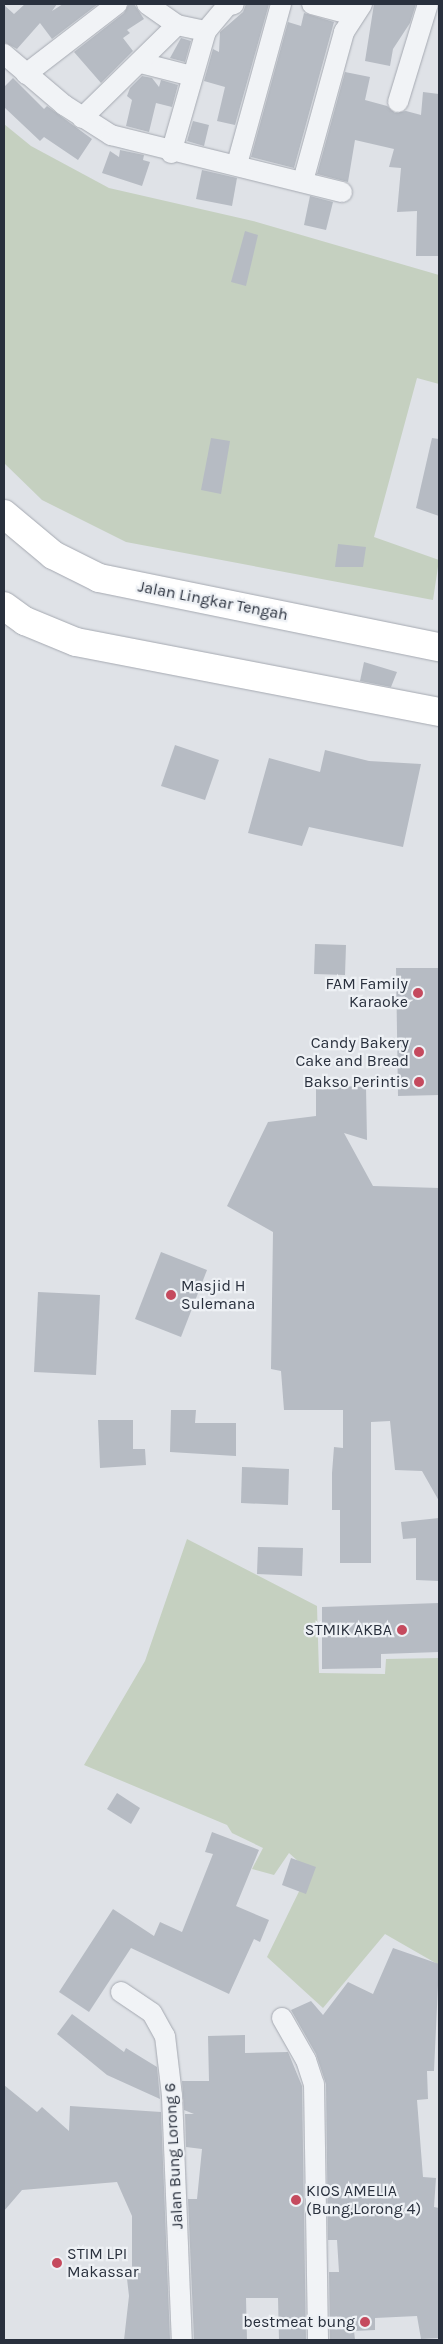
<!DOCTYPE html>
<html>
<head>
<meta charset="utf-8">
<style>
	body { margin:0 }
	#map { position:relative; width:443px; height:2344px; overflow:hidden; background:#dfe2e7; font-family:Karla,sans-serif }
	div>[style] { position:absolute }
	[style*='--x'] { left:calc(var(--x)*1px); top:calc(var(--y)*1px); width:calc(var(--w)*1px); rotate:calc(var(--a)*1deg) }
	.green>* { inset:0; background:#c5d0c0 }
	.building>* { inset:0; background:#b6bbc3 }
	.roads { filter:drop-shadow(0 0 1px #a5a9b1) drop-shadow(0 0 1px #a5a9b1) }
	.street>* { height:20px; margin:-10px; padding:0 10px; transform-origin:10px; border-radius:10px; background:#f1f3f6 }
	.secondary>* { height:28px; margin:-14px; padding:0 14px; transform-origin:14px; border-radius:14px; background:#fff }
	.dots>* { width:14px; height:14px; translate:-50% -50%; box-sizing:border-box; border:2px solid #eef1f5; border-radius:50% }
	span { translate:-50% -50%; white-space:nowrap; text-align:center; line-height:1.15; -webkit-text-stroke:4.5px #eef1f5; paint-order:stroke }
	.street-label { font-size:16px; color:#29303d }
	.poi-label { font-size:16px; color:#29303d }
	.right { translate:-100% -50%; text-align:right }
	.left { translate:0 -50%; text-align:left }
	.frame { position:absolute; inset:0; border:5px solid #29303d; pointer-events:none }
</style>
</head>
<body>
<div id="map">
	<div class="green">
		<div style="clip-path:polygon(4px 124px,31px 146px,109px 188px,253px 221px,439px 275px,439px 384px,417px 378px,374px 537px,439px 560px,433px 600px,126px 542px,42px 500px,4px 463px)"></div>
		<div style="clip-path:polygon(187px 1539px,317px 1606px,319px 1673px,385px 1674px,386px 1659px,439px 1658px,439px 1965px,385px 1934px,323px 2008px,267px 1957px,309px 1871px,289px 1853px,274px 1875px,252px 1869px,263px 1848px,232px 1833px,227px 1825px,84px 1765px,145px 1661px)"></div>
	</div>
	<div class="building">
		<div style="clip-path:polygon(25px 4px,57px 4px,52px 11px,63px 4px,98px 4px,52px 39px,40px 23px,17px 49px,4px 42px,4px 5px,14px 14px)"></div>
		<div style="clip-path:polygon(129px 4px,134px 4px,144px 19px,127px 30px,130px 33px,123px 38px,133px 51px,101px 83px,74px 52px,124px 13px)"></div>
		<div style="clip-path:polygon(246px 4px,269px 4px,235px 125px,217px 121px,225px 87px,204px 81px,213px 49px,219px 52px,220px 32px,243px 12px)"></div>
		<div style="clip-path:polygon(374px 4px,416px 4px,410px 23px,393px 49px,390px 66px,365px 61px)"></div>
		<div style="clip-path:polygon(304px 13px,334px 22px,294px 168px,251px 157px,288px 22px,301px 26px)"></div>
		<div style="clip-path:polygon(181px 38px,191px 41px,185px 62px,170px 58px)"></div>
		<div style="clip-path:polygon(345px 72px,370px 77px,365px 100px,387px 106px,395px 113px,406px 111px,421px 115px,423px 92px,439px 94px,439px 256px,416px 256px,417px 211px,397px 212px,401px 168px,389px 167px,394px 149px,355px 140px,348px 182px,317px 174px)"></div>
		<div style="clip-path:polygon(142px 76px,152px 78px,159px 87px,161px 80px,178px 85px,172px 107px,156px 103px,149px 132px,126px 126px,132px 100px,127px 96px,130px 88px)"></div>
		<div style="clip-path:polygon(13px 78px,44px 109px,47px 106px,92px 139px,78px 160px,44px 137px,40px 141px,4px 107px,4px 87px)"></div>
		<div style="clip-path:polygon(193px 121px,209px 125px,204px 146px,187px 141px)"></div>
		<div style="clip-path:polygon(120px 150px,144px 155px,143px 160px,150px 162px,142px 186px,102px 173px,110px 151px,119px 157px)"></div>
		<div style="clip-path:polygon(202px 170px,237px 178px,232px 206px,196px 199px)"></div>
		<div style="clip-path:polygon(310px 196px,333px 202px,326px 230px,304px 225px)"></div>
		<div style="clip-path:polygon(245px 231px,258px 235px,246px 286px,231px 282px)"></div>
		<div style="clip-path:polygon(211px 438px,230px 441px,221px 494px,201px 490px)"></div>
		<div style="clip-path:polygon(432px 438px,439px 439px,439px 516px,416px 508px)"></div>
		<div style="clip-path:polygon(338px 544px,366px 547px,363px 567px,335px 567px)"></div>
		<div style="clip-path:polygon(364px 662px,397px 672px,391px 687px,360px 681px)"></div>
		<div style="clip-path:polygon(175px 745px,219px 760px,205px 800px,161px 786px)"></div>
		<div style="clip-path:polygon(325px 750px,369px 761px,421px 764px,403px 847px,309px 827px,302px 846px,248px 833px,269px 758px,320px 772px)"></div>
		<div style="clip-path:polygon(315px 944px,346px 945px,345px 975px,314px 974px)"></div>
		<div style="clip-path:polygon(396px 968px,439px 968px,439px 1095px,398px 1096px)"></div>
		<div style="clip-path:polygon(316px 1085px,366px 1087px,367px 1140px,344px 1133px,373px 1186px,439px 1188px,439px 1501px,422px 1471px,395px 1470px,390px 1421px,371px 1422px,371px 1563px,340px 1563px,340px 1510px,332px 1510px,332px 1473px,334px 1447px,343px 1448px,343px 1410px,284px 1410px,281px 1371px,271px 1369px,273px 1232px,227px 1206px,268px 1122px,316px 1116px)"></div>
		<div style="clip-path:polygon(161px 1252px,207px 1270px,181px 1337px,135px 1319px)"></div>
		<div style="clip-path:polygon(38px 1292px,100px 1295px,96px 1375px,34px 1372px)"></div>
		<div style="clip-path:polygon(171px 1410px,196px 1410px,195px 1423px,236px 1423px,236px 1456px,170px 1452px)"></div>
		<div style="clip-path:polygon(98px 1420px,133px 1420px,133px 1449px,145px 1449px,146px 1465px,100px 1468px)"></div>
		<div style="clip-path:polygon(242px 1467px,289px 1469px,288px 1505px,241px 1503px)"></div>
		<div style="clip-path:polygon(439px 1518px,439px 1581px,416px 1580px,416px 1538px,403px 1539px,401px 1522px)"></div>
		<div style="clip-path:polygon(258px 1547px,303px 1548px,302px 1576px,257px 1574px)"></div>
		<div style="clip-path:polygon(439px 1603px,439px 1652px,381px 1654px,381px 1668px,322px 1669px,322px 1607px)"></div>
		<div style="clip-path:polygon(117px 1793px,140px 1808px,131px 1824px,107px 1809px)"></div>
		<div style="clip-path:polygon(212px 1832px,259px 1850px,236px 1906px,269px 1920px,260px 1942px,254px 1939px,229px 1994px,131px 1948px,89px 2012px,59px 1992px,113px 1909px,154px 1936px,160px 1922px,182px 1932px,213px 1854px,205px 1852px)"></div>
		<div style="clip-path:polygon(291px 1858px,316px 1867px,306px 1894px,282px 1885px)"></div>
		<div style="clip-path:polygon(393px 1948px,439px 1964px,434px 2071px,427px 2071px,428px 2099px,417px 2100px,423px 2177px,436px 2178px,434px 2207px,439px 2208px,439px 2338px,421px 2339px,417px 2316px,375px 2318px,375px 2330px,354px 2331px,355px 2340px,330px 2340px,329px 2272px,339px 2272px,337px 2240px,328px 2240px,326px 2084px,316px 2054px,291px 2010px,311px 2001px,323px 2015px,348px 1982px,373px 1994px)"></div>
		<div style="clip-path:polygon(72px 2014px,124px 2052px,126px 2048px,157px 2067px,160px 2099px,107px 2075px,57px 2034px)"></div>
		<div style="clip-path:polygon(245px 2035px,245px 2053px,288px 2052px,302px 2086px,306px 2340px,279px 2340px,278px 2298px,246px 2298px,247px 2340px,194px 2340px,188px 2199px,197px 2199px,202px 2149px,186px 2147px,185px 2114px,194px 2114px,184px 2110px,182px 2081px,209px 2081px,208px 2036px)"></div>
		<div style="clip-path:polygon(4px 2085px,37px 2112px,42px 2107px,69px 2131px,70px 2106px,161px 2112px,170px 2340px,124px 2340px,129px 2296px,126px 2270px,132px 2270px,132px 2216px,117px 2182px,22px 2190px,4px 2211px)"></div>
	</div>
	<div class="roads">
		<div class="street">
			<div style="--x:147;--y:4;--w:37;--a:35"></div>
			<div style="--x:312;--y:4;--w:42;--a:15"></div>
			<div style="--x:4;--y:54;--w:79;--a:40.4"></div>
			<div style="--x:64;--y:105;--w:56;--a:32.6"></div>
			<div style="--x:111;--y:135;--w:238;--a:13.9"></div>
			<div style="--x:141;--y:63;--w:53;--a:14.3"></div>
			<div style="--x:26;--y:74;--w:115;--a:-37.6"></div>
			<div style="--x:398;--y:102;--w:102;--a:-73"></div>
			<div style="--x:82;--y:118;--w:133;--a:-44.4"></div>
			<div style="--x:177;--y:25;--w:30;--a:12"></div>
			<div style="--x:206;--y:31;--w:33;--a:-50"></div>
			<div style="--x:227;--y:6;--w:7;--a:-16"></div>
			<div style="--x:171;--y:153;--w:127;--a:-74"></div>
			<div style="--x:237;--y:164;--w:166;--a:-74.6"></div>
			<div style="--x:303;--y:181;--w:155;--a:-74.6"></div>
			<div style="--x:344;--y:32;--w:33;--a:-57"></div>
			<div style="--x:121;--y:1992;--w:37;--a:34"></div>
			<div style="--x:152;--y:2013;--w:26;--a:61"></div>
			<div style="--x:165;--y:2036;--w:60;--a:83.3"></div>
			<div style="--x:172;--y:2096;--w:244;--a:87.7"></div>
			<div style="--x:282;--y:2018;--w:48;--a:60.3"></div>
			<div style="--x:306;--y:2060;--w:25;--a:72"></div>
			<div style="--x:314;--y:2084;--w:256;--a:89.1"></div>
		</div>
		<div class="secondary">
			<div style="--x:4;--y:514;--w:64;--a:39.9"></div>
			<div style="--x:53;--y:555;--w:51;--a:26.6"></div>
			<div style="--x:99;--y:578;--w:347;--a:11.5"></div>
			<div style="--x:4;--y:606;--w:26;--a:36"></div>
			<div style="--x:25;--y:621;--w:55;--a:22.4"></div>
			<div style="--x:76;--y:642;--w:370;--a:10.9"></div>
		</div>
	</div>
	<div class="dots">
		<div style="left:418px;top:993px;background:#c54a5e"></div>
		<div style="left:419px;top:1052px;background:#c54a5e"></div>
		<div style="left:419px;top:1082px;background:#c54a5e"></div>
		<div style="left:171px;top:1295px;background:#c54a5e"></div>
		<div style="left:402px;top:1630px;background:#c54a5e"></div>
		<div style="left:296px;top:2200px;background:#c54a5e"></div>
		<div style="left:57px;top:2263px;background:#c54a5e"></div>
		<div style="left:365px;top:2322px;background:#c54a5e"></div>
	</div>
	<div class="street-label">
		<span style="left:213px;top:601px;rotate:11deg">Jalan Lingkar Tengah</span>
		<span style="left:174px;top:2156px;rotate:-93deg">Jalan Bung Lorong 6</span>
	</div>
	<div class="poi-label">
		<span class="right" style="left:408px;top:993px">FAM Family<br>Karaoke</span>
		<span class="right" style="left:409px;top:1052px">Candy Bakery<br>Cake and Bread</span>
		<span class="right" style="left:409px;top:1082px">Bakso Perintis</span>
		<span class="left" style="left:181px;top:1295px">Masjid H<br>Sulemana</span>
		<span class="right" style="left:392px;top:1630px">STMIK AKBA</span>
		<span class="left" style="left:306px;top:2200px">KIOS AMELIA<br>(Bung,Lorong 4)</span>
		<span class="left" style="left:67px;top:2263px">STIM LPI<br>Makassar</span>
		<span class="right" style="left:355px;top:2322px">bestmeat bung</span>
	</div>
	<div class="frame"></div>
</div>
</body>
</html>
